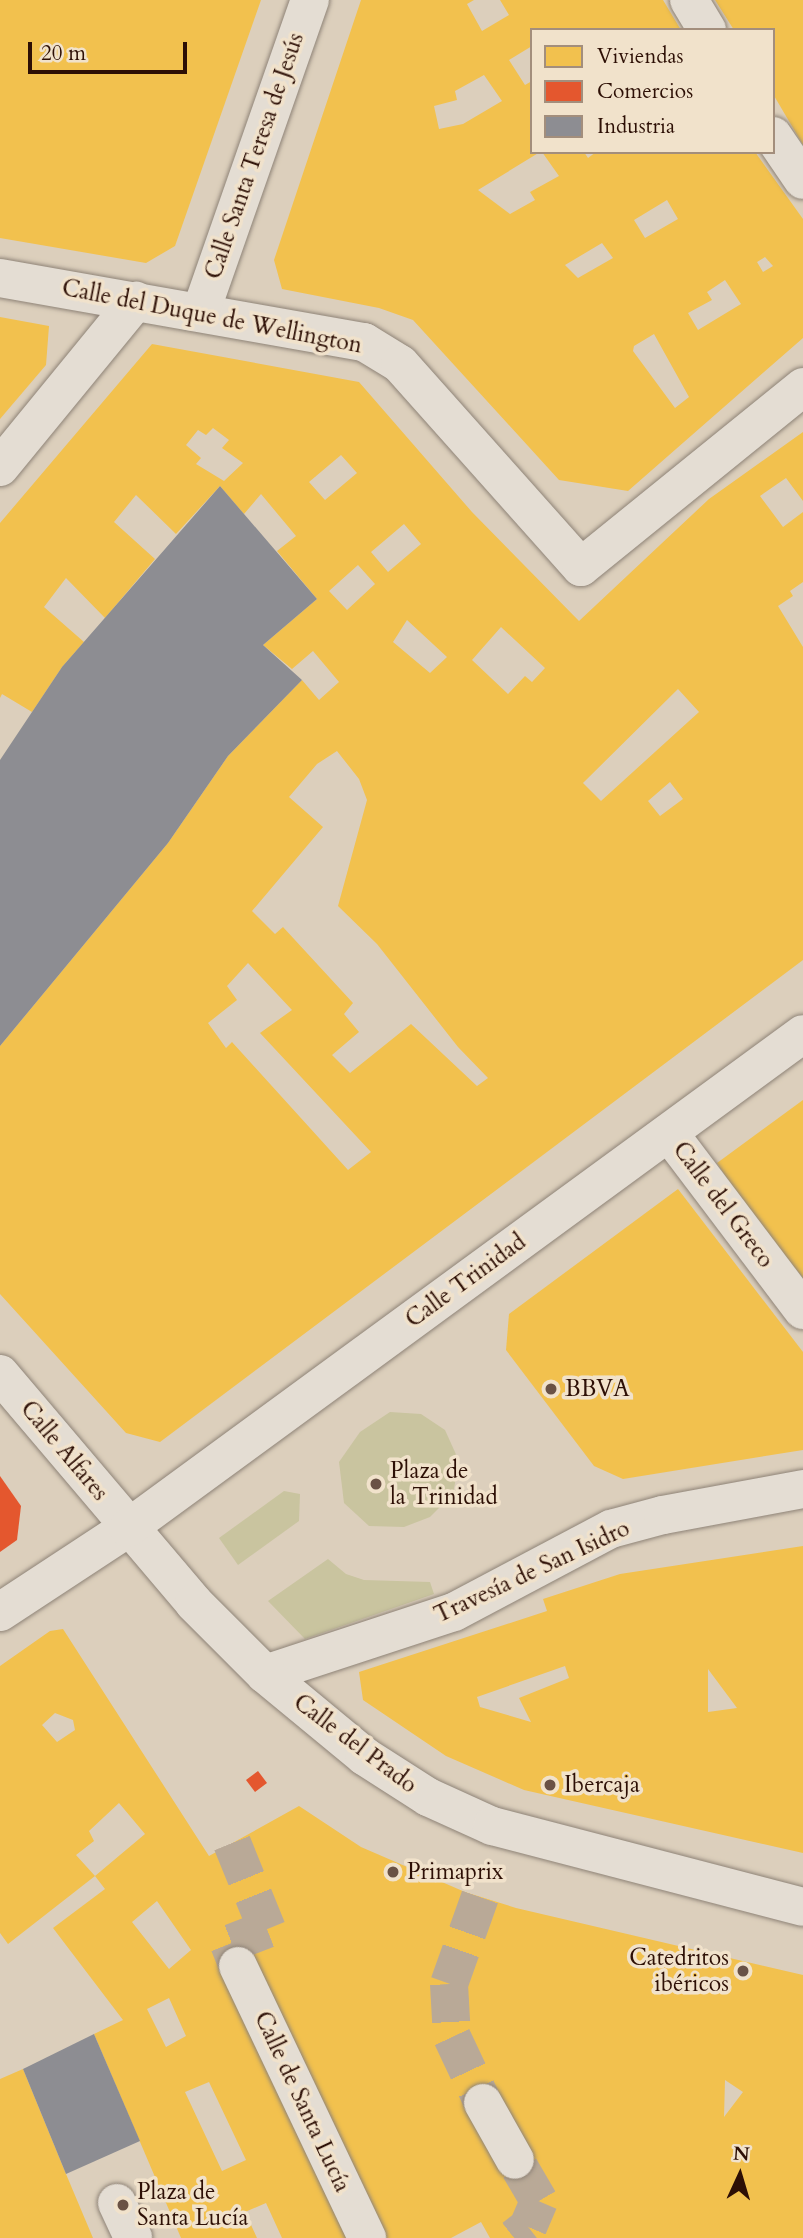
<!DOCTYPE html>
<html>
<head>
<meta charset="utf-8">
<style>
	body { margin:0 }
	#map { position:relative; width:803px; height:2238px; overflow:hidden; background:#dccfbc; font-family:Cardo,serif }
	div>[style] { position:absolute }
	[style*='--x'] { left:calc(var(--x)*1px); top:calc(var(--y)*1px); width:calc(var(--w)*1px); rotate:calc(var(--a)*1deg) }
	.green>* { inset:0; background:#c9c49f }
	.homes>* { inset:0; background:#f2c14e }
	.shops>* { inset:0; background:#e4572e }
	.industry>* { inset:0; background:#8d8d92 }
	.pedestrian-tunnel>* { height:38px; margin-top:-19px; transform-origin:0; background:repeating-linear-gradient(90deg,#b9a997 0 38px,transparent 0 57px) }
	.roads { filter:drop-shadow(0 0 2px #8e8377) drop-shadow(0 0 2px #8e8377) }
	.pedestrian>* { height:38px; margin:-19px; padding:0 19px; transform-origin:19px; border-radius:19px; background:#e4ddd3 }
	.minor>* { height:38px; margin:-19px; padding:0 19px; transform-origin:19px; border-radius:19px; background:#e4ddd3 }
	.dots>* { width:19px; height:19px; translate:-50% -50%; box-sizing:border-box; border:4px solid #f1e2cb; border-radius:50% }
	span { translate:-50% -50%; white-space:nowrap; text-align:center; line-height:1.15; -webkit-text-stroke:7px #f1e2cb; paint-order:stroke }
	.street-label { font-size:23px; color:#2d0f05 }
	.poi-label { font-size:23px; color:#2d0f05 }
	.left { translate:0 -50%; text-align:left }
	.right { translate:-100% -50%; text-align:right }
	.legend { position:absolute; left:530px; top:28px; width:245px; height:126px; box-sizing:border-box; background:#f1e2cb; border:2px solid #a38e7c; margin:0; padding:9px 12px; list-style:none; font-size:21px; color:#2d0f05 }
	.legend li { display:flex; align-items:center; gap:14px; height:35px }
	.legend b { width:35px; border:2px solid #a38e7c }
	.north { position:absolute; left:705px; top:2140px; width:70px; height:70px; -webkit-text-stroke:5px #f1e2cb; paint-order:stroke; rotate:4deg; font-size:19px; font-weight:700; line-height:28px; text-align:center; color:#2d0f05 }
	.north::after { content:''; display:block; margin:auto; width:24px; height:32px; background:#2d0f05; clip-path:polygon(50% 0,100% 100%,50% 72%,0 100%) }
	.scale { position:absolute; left:28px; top:42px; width:159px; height:32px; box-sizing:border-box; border:4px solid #2d0f05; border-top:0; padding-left:9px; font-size:21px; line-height:24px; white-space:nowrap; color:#2d0f05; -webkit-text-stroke:5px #f1e2cb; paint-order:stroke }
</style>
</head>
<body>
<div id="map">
	<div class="green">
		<div style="clip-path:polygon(390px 1412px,421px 1414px,445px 1430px,459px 1461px,453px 1494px,430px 1517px,404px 1527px,369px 1526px,344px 1503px,339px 1462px,360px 1432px)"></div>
		<div style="clip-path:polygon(284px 1491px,300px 1494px,299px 1521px,238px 1565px,219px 1538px)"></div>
		<div style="clip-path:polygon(328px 1559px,346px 1574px,364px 1580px,430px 1582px,434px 1594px,305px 1639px,268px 1601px)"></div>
	</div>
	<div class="homes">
		<div style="clip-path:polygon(0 0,261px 0,175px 246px,146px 263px,0 238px)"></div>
		<div style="clip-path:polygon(evenodd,361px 0,474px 0,467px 4px,482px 31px,509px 15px,500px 0,663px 0,681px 30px,532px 30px,532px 46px,509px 60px,525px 85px,532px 81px,532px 152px,540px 152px,478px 190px,510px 214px,535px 200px,530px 192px,559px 176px,542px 152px,584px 152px,588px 158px,596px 152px,755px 152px,803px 219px,803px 338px,628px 491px,559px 480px,413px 320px,379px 308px,282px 289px,274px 260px,361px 0,484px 75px,502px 101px,463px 124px,439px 129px,434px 106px,457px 100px,455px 91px,484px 75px,361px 0,667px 200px,678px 219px,645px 238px,634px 220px,667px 200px,361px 0,602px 243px,613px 258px,578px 278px,565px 265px,602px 243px,361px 0,765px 257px,773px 266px,763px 272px,757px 262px,765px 257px,361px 0,725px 280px,741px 304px,698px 330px,688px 313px,712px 300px,707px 292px,725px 280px,361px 0,654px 334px,689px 397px,675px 408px,633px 351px,634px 346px,654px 334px)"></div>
		<div style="clip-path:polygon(715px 0,803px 0,803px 145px,773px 94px,773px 30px,734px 30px)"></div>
		<div style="clip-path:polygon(0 317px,49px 326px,46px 365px,0 419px)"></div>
		<div style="clip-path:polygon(evenodd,152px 344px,359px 382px,472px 512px,579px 621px,709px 499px,803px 432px,803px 501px,786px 478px,760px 496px,783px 527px,803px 512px,803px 582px,790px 591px,793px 596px,778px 606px,803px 647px,803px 960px,160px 1442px,126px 1433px,0 1294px,0 1046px,168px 843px,228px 756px,302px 680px,319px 700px,339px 682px,313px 651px,292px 669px,263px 645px,317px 599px,277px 551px,296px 536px,261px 494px,244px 514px,220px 486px,176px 534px,136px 495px,114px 522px,155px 559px,105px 618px,66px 578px,44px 607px,84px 642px,62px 667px,32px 712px,2px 694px,0 698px,0 523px,152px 344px,213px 428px,229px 440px,222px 448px,243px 463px,224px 481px,196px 464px,201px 458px,186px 445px,198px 430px,206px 435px,213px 428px,152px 344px,341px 455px,357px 473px,325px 500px,309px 482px,341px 455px,152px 344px,404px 524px,421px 544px,388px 572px,371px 552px,404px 524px,152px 344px,358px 565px,375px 584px,347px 610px,329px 591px,358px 565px,152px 344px,407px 620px,447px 657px,430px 673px,393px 642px,407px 620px,152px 344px,501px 627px,545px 668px,532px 682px,525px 676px,508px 694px,472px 660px,501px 627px,152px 344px,678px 689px,699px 712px,601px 801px,583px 783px,678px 689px,152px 344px,337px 751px,359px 779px,367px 800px,338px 906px,377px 944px,458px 1047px,488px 1078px,477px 1086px,411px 1024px,350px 1073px,332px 1055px,359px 1032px,344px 1014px,353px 1003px,283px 927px,275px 934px,252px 911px,323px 827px,289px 797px,317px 764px,337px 751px,152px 344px,670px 782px,683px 799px,660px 816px,648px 801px,670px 782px,152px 344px,248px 963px,292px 1010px,260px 1033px,371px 1152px,348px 1170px,232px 1042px,226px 1048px,208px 1023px,237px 1000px,227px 986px,248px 963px)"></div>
		<div style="clip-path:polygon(803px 1100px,803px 1278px,742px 1202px,717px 1163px)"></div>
		<div style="clip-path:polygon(678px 1189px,803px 1352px,803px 1450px,623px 1479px,594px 1466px,506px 1350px,509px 1314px)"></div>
		<div style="clip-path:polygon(evenodd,803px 1546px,803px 1853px,524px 1790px,446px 1756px,363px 1700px,359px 1672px,547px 1611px,543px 1599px,620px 1574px,803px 1546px,565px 1666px,569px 1678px,519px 1698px,531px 1722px,480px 1707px,477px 1697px,565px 1666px,803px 1546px,708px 1669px,737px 1708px,708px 1712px,708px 1669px)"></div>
		<div style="clip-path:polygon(evenodd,63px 1629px,209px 1856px,299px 1806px,361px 1847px,465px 1892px,516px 1908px,803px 1975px,803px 2238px,490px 2238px,481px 2222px,451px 2238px,282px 2238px,266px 2203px,245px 2212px,257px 2238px,181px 2238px,94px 2034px,123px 2020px,53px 1928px,105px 1889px,95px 1876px,8px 1944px,0 1933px,0 1666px,50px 1631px,63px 1629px,55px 1713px,73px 1720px,75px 1730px,57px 1742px,42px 1725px,55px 1713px,63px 1629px,119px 1803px,145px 1834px,95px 1876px,76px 1855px,94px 1841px,89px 1831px,119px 1803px,63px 1629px,157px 1901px,191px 1950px,169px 1969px,132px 1922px,157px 1901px,63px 1629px,169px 1998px,186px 2036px,166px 2047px,147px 2009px,169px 1998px,63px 1629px,725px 2080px,743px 2092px,724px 2117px,725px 2080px,63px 1629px,209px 2082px,246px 2160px,222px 2171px,185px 2092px,209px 2082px)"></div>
		<div style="clip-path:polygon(23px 2069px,66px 2174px,93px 2238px,0 2238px,0 2079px)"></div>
	</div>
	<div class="shops">
		<div style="clip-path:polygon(0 1476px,21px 1506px,17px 1540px,0 1552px)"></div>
		<div style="clip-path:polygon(258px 1771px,267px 1783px,255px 1792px,246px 1780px)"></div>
	</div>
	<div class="industry">
		<div style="clip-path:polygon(220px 486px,317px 599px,263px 645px,302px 680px,228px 756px,168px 843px,0 1046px,0 760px,62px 667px)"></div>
		<div style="clip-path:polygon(94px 2034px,140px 2141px,66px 2174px,23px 2069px)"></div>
	</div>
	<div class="pedestrian-tunnel">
		<div style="--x:232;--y:1843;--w:93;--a:67.9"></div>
		<div style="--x:267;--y:1929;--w:41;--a:158.5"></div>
		<div style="--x:229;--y:1944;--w:24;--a:68"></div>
		<div style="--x:480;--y:1897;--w:92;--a:109.6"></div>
		<div style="--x:449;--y:1984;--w:53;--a:86.8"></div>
		<div style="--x:452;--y:2037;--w:73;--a:64.8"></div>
		<div style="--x:514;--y:2238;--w:18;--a:-38"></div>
		<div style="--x:528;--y:2227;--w:28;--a:-67"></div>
		<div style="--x:539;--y:2201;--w:48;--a:-120.3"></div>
	</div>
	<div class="roads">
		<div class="pedestrian">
			<div style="--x:669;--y:1133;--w:222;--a:52.9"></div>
			<div style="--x:0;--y:1612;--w:153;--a:-33.3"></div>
			<div style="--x:265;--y:1674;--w:199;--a:-18.2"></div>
			<div style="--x:454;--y:1612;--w:178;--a:-27.9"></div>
			<div style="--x:238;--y:1966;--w:301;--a:64.6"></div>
			<div style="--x:483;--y:2103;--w:65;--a:60.7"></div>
		</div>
		<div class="minor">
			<div style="--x:689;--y:0;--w:35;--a:59"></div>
			<div style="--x:773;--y:136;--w:53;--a:55.7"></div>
			<div style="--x:0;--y:278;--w:370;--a:10"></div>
			<div style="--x:364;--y:342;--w:42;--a:31.4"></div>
			<div style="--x:400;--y:364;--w:272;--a:48.3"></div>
			<div style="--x:581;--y:567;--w:286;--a:-39"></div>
			<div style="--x:201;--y:311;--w:330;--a:-70.7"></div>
			<div style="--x:0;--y:467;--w:215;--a:-50.7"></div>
			<div style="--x:0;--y:1374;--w:300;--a:49.7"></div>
			<div style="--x:194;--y:1603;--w:100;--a:45"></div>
			<div style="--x:265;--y:1674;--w:129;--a:39.6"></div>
			<div style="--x:364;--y:1756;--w:76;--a:32.6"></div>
			<div style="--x:428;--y:1797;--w:70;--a:24.4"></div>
			<div style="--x:492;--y:1826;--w:321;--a:14.6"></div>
			<div style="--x:128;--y:1528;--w:836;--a:-36.2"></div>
			<div style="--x:611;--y:1529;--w:54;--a:-15.1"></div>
			<div style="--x:663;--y:1515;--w:142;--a:-10.5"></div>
			<div style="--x:117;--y:2203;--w:38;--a:65"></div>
		</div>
	</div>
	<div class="dots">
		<div style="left:551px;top:1389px;background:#6a5245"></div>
		<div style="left:376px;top:1484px;background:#6a5245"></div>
		<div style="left:550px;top:1785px;background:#6a5245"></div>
		<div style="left:393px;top:1872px;background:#6a5245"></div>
		<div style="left:743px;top:1971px;background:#6a5245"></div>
		<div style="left:123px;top:2205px;background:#6a5245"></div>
	</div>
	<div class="street-label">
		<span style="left:255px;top:156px;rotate:-71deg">Calle Santa Teresa de Jesús</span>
		<span style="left:212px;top:317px;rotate:11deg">Calle del Duque de Wellington</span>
		<span style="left:723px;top:1205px;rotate:53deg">Calle del Greco</span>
		<span style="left:466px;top:1281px;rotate:-36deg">Calle Trinidad</span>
		<span style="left:64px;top:1451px;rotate:50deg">Calle Alfares</span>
		<span style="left:532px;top:1572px;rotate:-25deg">Travesía de San Isidro</span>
		<span style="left:355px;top:1744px;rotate:37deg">Calle del Prado</span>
		<span style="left:302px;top:2102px;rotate:65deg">Calle de Santa Lucía</span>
	</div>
	<div class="poi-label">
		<span class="left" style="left:565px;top:1389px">BBVA</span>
		<span class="left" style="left:390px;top:1484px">Plaza de<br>la Trinidad</span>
		<span class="left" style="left:564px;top:1785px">Ibercaja</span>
		<span class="left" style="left:407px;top:1872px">Primaprix</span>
		<span class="right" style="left:729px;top:1971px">Catedritos<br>ibéricos</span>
		<span class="left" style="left:137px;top:2205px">Plaza de<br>Santa Lucía</span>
	</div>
	<ul class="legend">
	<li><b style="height:19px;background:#f2c14e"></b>Viviendas</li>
	<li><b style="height:19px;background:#e4572e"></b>Comercios</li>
	<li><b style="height:19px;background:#8d8d92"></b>Industria</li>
	</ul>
	<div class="north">N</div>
	<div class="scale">20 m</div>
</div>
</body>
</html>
